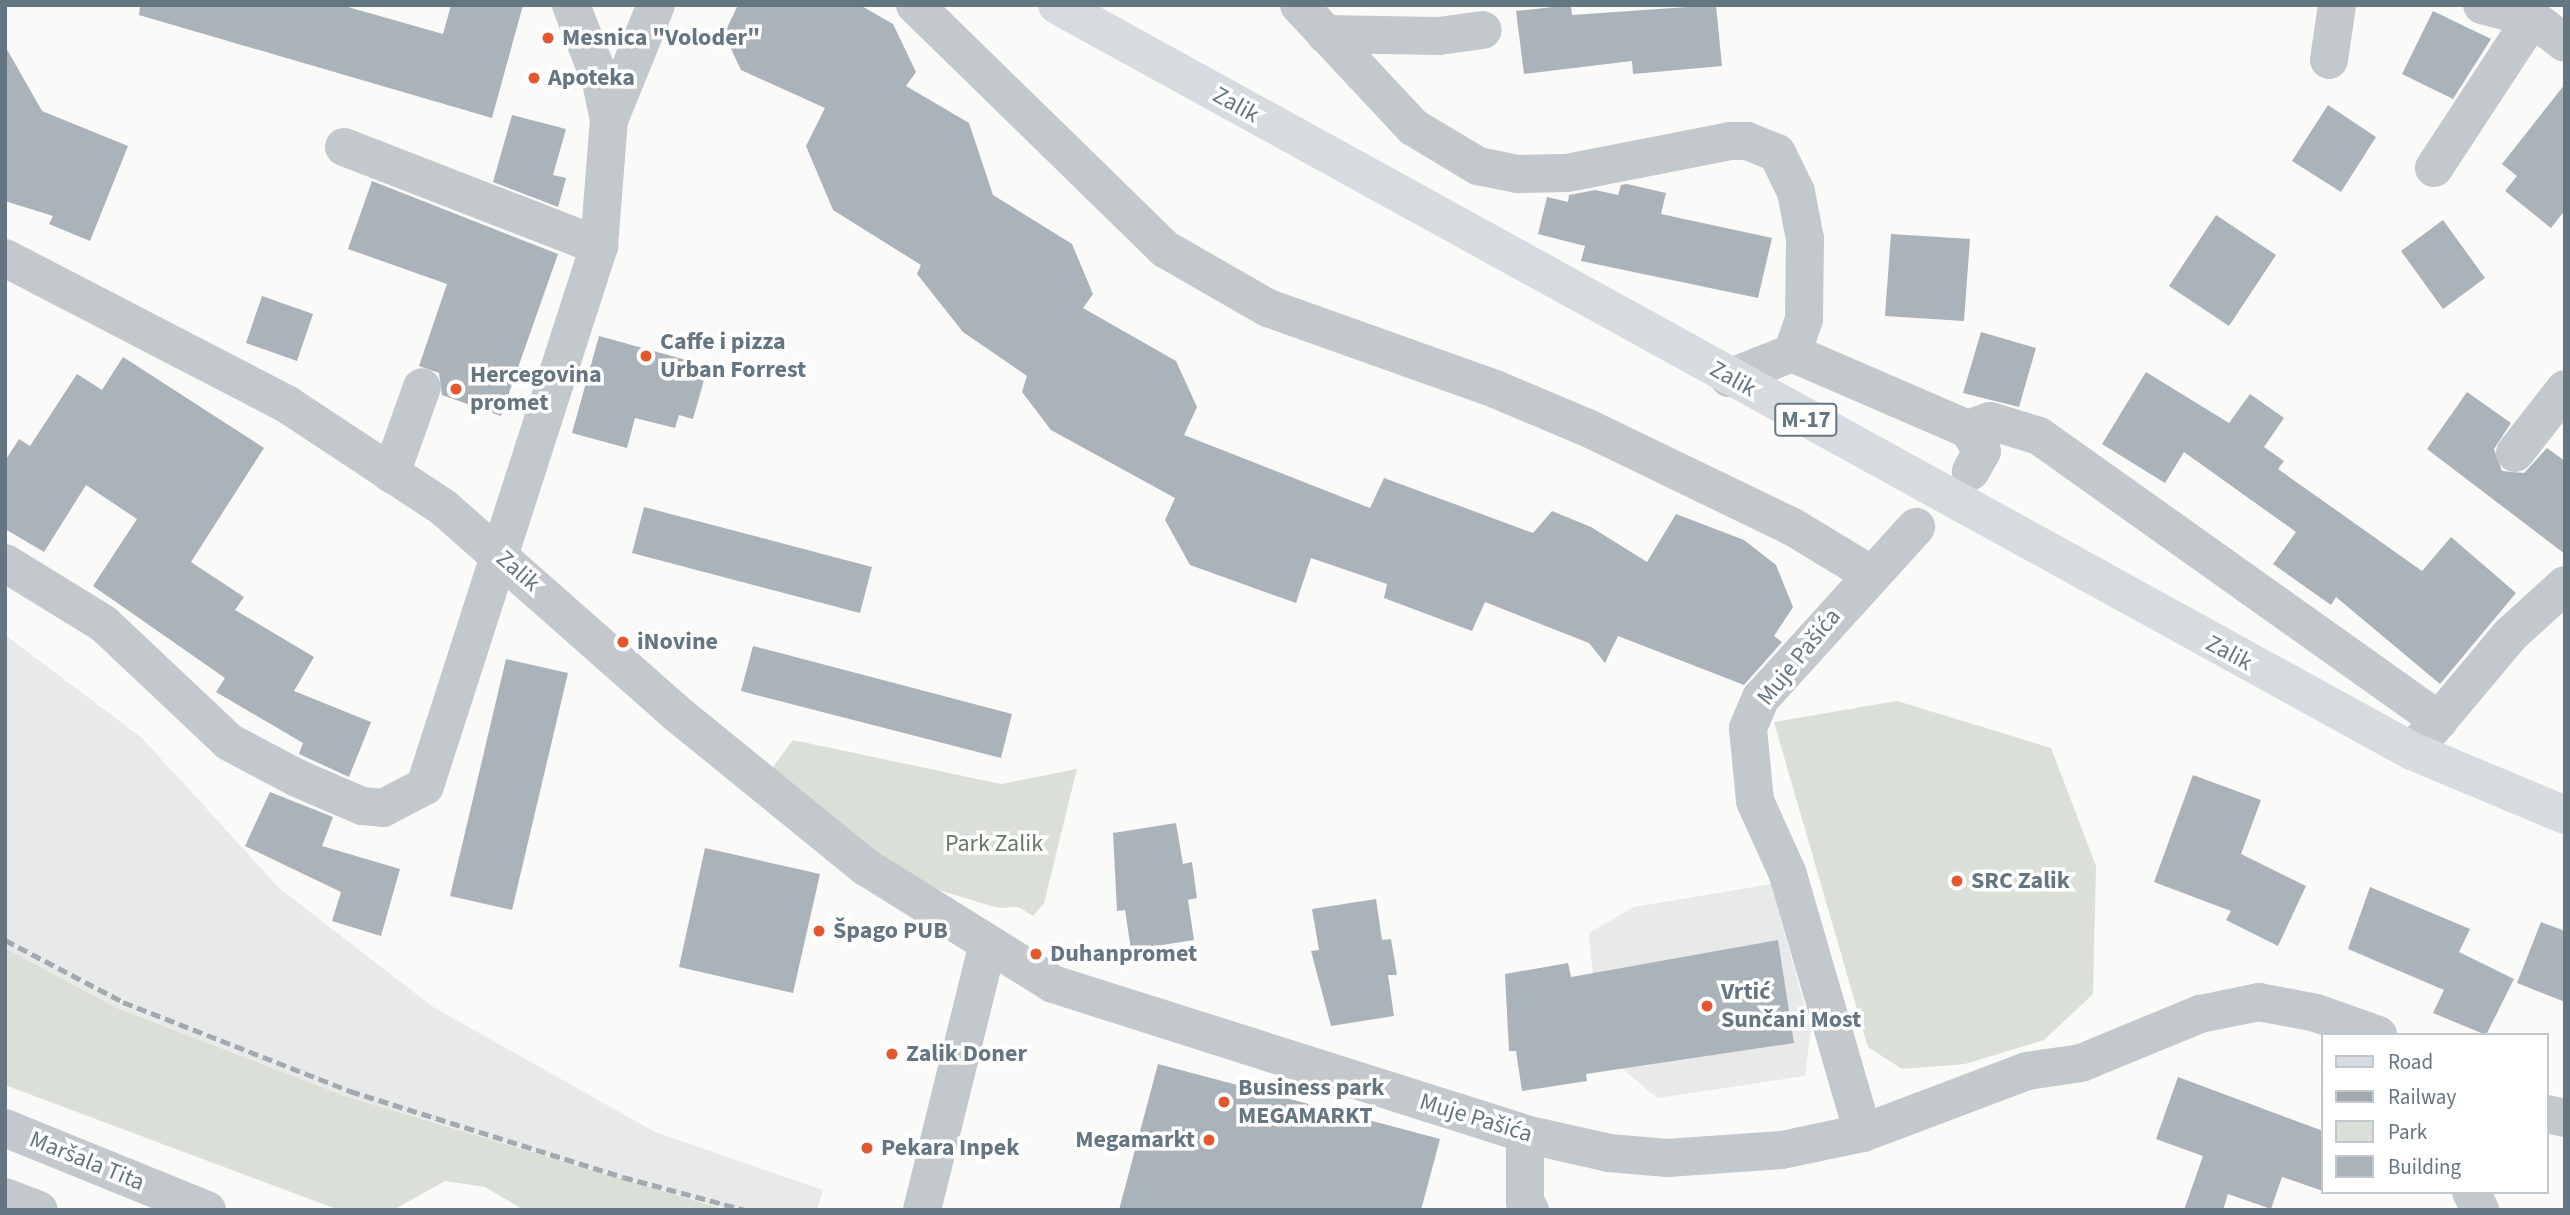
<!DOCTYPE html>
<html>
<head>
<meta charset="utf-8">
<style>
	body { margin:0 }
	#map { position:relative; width:2570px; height:1215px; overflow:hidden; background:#fafaf8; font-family:"Source Sans 3",sans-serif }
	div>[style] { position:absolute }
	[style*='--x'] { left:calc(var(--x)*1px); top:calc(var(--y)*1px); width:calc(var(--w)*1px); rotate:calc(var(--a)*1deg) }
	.built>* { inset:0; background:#e8e9e9 }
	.green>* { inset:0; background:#dadfd7 }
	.building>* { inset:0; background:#aab3b9 }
	.minor>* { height:38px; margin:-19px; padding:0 19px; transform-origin:19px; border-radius:19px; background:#c3c8cc }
	.major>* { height:38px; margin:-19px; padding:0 19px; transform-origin:19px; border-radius:19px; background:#d6dbdf }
	.rail>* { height:5px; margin-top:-2.5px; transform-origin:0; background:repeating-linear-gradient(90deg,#a2aab0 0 10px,transparent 0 15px) }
	.dots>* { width:19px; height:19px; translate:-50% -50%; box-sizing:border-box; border:4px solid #fff; border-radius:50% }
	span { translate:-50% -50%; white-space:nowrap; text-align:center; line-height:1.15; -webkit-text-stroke:7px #fff; paint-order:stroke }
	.shield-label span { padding:2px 5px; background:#fff; border:2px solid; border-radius:5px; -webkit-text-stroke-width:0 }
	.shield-label { font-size:23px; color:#657683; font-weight:700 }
	.poi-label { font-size:24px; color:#657683; font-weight:700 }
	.left { translate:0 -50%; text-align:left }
	.right { translate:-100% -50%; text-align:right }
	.street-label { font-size:24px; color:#657683 }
	.park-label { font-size:24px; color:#687a64 }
	.frame { position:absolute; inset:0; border:7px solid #657683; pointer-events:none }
	.legend { position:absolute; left:2321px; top:1033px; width:228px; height:161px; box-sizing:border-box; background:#fff; border:2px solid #c1c8cd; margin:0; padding:9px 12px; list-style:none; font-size:21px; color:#657683 }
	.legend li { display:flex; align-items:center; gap:14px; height:35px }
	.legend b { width:35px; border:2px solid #c1c8cd }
</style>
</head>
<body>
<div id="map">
	<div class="built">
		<div style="clip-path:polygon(5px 635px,142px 738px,279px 888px,433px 1007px,655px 1132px,823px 1190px,817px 1210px,730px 1210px,345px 1096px,117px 1008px,5px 948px)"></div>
		<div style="clip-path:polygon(1771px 884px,1811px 1029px,1805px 1076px,1657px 1098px,1600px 1050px,1589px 933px,1634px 907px)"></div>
	</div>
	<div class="green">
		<div style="clip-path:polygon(1897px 701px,2051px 748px,2096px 866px,2093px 994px,2044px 1040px,1965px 1064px,1902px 1069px,1868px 1047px,1774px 722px)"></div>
		<div style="clip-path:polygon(793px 740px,1001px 784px,1077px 769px,1044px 903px,1033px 916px,1018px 907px,998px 908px,902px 879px,767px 775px)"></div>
		<div style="clip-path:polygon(5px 948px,117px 1008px,345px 1096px,727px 1210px,524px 1210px,485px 1187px,445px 1181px,393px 1210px,339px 1210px,5px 1085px)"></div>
	</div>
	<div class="building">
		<div style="clip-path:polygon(140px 5px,341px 5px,443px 34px,451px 5px,523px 5px,492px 118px,139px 15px)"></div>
		<div style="clip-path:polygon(738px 5px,860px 5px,893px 24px,916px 72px,906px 86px,969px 123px,993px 195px,1072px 244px,1093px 294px,1083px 308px,1176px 361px,1197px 407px,1184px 435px,1370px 508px,1384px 478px,1533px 533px,1552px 511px,1591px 527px,1647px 562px,1676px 514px,1744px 540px,1776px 565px,1793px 607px,1774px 636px,1782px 642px,1744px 685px,1618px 636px,1605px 663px,1589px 643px,1485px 602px,1472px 631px,1384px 598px,1387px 584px,1311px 558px,1296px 603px,1190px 565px,1165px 520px,1175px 498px,1051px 430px,1022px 392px,1027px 376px,963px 332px,917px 274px,921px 265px,833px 210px,806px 146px,825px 108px,741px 70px,724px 34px)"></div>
		<div style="clip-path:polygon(1571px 5px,1572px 15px,1716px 5px,1722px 66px,1633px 74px,1632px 61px,1524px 74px,1516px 11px)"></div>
		<div style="clip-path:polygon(2433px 11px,2491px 39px,2453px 99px,2402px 74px)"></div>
		<div style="clip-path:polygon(5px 46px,42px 111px,128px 146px,90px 241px,49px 224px,53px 216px,5px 201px)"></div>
		<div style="clip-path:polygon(2565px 84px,2565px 210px,2551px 228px,2505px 191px,2517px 176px,2502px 164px)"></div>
		<div style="clip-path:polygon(2328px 105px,2376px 137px,2341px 192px,2292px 161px)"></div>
		<div style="clip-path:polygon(512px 115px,566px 129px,553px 175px,566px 178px,558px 207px,493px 182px)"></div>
		<div style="clip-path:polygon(372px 181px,558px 254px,501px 416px,442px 395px,439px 373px,419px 366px,447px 284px,348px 249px)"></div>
		<div style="clip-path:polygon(1627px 184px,1666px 193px,1661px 214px,1772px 238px,1758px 298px,1581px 261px,1585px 246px,1538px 234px,1547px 197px,1568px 202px,1569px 195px,1595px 190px,1618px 195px,1621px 185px)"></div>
		<div style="clip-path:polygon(2216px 215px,2276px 255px,2229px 326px,2169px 286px)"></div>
		<div style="clip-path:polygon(2443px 220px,2485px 278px,2443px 309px,2401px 251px)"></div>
		<div style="clip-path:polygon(1891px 234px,1970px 239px,1964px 321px,1885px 316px)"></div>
		<div style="clip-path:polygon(262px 296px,313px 314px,297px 361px,246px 343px)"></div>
		<div style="clip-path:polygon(1981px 332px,2036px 348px,2019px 407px,1963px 393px)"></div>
		<div style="clip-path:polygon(599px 336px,708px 366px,693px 419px,679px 415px,675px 428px,635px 418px,627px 448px,572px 433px)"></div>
		<div style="clip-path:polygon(123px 357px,264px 448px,191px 562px,244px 597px,235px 610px,314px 657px,294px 691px,371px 722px,349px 777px,299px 754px,303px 743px,216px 692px,225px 678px,93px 586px,137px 519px,86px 485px,44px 552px,5px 529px,5px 461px,19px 439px,30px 446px,77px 374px,102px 390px)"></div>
		<div style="clip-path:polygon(2146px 372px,2229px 423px,2250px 394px,2284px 418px,2264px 447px,2284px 461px,2278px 469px,2422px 571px,2451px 537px,2516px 593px,2440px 684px,2336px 597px,2331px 605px,2273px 564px,2296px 532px,2184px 452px,2165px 483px,2102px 444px)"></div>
		<div style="clip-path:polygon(2467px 392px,2511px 423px,2494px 449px,2502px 471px,2524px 473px,2547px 448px,2565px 461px,2565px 554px,2427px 449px)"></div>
		<div style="clip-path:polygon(644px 507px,872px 567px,860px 613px,632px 553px)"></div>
		<div style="clip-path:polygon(753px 646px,1012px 714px,1001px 758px,741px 691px)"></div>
		<div style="clip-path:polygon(506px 659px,568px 673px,512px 910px,450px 896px)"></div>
		<div style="clip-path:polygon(2193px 775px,2261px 800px,2241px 854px,2306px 886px,2278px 946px,2226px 920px,2231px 911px,2154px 882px)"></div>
		<div style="clip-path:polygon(270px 792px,333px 817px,322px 846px,400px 869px,381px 936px,332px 921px,341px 892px,245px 846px)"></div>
		<div style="clip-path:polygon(1176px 823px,1183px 864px,1192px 862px,1197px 898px,1188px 900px,1194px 940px,1131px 950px,1125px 910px,1117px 911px,1113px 833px)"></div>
		<div style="clip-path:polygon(705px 848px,820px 874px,793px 993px,679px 967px)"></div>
		<div style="clip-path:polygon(2370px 887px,2470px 929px,2459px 952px,2514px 979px,2486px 1035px,2433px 1013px,2444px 990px,2348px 949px)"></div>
		<div style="clip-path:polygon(1376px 899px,1382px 940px,1391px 939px,1397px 975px,1388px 975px,1394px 1016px,1331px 1026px,1311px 951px,1319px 950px,1312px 909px)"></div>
		<div style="clip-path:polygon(2541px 922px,2565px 931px,2565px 1002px,2517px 983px)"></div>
		<div style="clip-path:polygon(1778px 940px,1794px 1043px,1586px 1074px,1587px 1081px,1522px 1091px,1516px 1051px,1509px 1051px,1505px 974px,1568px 963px,1571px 977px)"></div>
		<div style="clip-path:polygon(1158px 1064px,1440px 1139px,1421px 1210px,1119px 1210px)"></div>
		<div style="clip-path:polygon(2178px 1077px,2323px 1131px,2323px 1191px,2282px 1177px,2271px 1209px,2228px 1194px,2223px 1210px,2184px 1210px,2203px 1156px,2156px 1139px)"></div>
	</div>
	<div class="minor">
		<div style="--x:915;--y:5;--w:349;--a:44.3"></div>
		<div style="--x:1165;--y:249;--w:119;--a:29.8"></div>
		<div style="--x:1268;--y:308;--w:241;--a:19.6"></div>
		<div style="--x:1495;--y:389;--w:103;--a:22.8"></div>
		<div style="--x:1590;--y:429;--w:223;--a:25.8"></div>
		<div style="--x:1791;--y:526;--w:91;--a:31.1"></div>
		<div style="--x:1299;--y:5;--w:167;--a:46.9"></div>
		<div style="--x:1413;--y:127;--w:76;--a:31"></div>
		<div style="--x:1478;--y:166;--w:41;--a:11.3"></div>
		<div style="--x:1518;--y:174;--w:49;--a:-1.2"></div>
		<div style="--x:1567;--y:173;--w:166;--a:-11.1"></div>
		<div style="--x:1730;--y:141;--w:17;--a:0"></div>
		<div style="--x:1747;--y:141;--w:32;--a:22"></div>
		<div style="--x:1777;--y:153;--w:43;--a:64"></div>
		<div style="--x:1796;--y:192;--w:48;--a:79.2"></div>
		<div style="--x:1805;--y:239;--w:80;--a:90.7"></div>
		<div style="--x:1804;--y:319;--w:36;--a:109"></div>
		<div style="--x:1792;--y:353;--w:68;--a:158.4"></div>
		<div style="--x:2482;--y:5;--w:52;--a:14.6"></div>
		<div style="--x:2532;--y:18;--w:41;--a:37.1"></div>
		<div style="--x:1325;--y:34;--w:114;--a:1"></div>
		<div style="--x:1439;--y:36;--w:44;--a:-7.8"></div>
		<div style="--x:2329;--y:60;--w:56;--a:-81.7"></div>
		<div style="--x:609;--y:120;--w:124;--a:-67.8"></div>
		<div style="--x:344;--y:147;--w:274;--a:21.2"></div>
		<div style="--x:2434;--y:168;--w:179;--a:-56.8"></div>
		<div style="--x:5;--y:258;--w:319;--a:27.4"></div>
		<div style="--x:288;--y:405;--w:187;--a:33.4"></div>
		<div style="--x:444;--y:508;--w:308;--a:41.4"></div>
		<div style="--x:675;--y:712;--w:246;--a:39.1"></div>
		<div style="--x:866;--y:867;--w:221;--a:32"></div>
		<div style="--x:1053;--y:984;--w:495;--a:17.6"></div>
		<div style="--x:1525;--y:1134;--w:86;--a:12.7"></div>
		<div style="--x:1609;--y:1153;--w:58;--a:4.9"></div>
		<div style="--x:1667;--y:1158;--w:115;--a:-4"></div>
		<div style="--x:1782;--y:1150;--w:83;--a:-11.9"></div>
		<div style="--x:1863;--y:1133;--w:175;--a:-20.7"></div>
		<div style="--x:2027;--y:1071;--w:55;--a:-8.4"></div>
		<div style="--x:2081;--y:1063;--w:129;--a:-22.4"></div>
		<div style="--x:2200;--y:1014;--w:60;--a:-11.5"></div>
		<div style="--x:2259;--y:1002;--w:58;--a:10.9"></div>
		<div style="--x:2316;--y:1013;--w:66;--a:19.5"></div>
		<div style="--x:1792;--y:353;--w:192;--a:23.4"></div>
		<div style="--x:1968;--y:429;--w:26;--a:58"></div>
		<div style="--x:1982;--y:451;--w:23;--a:119"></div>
		<div style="--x:1968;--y:429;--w:23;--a:-20"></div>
		<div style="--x:1990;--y:421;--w:51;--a:17"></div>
		<div style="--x:2039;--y:436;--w:491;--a:35.4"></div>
		<div style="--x:2515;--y:453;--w:81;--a:-52"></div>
		<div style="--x:391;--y:474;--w:92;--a:-70.4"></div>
		<div style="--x:5;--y:563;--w:116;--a:31.6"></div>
		<div style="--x:104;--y:624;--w:172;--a:43.3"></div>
		<div style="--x:229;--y:742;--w:77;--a:27.9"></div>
		<div style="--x:297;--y:778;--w:71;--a:23.3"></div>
		<div style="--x:362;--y:806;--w:21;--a:5"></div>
		<div style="--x:383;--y:808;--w:47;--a:-27.6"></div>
		<div style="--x:425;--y:786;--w:567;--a:-72.14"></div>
		<div style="--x:599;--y:246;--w:126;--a:-85.5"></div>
		<div style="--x:609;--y:120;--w:39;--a:-102"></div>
		<div style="--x:601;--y:82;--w:83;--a:-111.3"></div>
		<div style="--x:2422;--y:740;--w:137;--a:-50"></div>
		<div style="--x:2510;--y:635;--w:74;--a:-42.3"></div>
		<div style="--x:2547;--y:1114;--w:18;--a:13"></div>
		<div style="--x:5;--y:1128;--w:218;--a:22.1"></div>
		<div style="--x:1863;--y:1133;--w:272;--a:-106.2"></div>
		<div style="--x:1787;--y:872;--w:78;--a:-114.3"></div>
		<div style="--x:1755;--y:801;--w:73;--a:-95.5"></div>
		<div style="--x:1748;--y:728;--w:33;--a:-67"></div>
		<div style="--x:1761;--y:698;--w:231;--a:-47.8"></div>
		<div style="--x:1525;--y:1134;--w:68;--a:90"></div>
		<div style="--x:1525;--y:1202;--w:9;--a:58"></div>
		<div style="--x:2471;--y:1192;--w:20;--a:63"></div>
		<div style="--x:5;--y:1197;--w:36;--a:21"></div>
		<div style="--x:922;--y:1210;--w:270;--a:-76.1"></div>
	</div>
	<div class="major">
		<div style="--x:1057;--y:5;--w:1547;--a:28.84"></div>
		<div style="--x:2412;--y:751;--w:166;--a:22.7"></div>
	</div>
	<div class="rail">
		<div style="--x:5;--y:940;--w:133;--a:27.7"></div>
		<div style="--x:123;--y:1002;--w:244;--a:21.4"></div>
		<div style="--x:350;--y:1091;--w:286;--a:17.5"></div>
		<div style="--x:623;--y:1177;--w:126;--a:15.1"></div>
	</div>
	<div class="dots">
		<div style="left:548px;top:38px;background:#e4572e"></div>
		<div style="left:534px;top:78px;background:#e4572e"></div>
		<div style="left:646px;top:356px;background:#e4572e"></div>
		<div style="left:456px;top:389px;background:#e4572e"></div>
		<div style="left:623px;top:642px;background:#e4572e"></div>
		<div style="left:1957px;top:881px;background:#e4572e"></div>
		<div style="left:819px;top:931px;background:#e4572e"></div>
		<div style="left:1036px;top:954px;background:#e4572e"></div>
		<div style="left:1707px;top:1006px;background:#e4572e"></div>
		<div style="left:892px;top:1054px;background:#e4572e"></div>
		<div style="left:1224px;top:1102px;background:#e4572e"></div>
		<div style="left:1209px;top:1140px;background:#e4572e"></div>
		<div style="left:867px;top:1148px;background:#e4572e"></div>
	</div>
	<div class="shield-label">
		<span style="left:1806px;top:420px">M-17</span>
	</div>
	<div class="poi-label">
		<span class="left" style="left:562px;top:38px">Mesnica "Voloder"</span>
		<span class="left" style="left:548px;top:78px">Apoteka</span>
		<span class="left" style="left:660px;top:356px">Caffe i pizza<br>Urban Forrest</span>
		<span class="left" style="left:470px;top:389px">Hercegovina<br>promet</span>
		<span class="left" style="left:637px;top:642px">iNovine</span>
		<span class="left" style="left:1971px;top:881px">SRC Zalik</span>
		<span class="left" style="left:833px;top:931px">Špago PUB</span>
		<span class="left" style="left:1050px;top:954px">Duhanpromet</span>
		<span class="left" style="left:1721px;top:1006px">Vrtić<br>Sunčani Most</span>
		<span class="left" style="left:906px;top:1054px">Zalik Doner</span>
		<span class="left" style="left:1238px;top:1102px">Business park<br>MEGAMARKT</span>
		<span class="right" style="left:1195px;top:1140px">Megamarkt</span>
		<span class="left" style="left:881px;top:1148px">Pekara Inpek</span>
	</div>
	<div class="street-label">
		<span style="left:1236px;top:105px;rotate:29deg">Zalik</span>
		<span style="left:1733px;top:379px;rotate:29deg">Zalik</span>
		<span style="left:518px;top:571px;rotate:41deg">Zalik</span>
		<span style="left:2229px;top:653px;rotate:28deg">Zalik</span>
		<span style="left:1799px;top:657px;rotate:-51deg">Muje Pašića</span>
		<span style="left:1476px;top:1118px;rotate:17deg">Muje Pašića</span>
		<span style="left:87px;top:1161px;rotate:22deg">Maršala Tita</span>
	</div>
	<div class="park-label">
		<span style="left:994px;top:844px">Park Zalik</span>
	</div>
	<div class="frame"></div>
	<ul class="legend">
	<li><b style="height:9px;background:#d6dbdf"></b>Road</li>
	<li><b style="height:9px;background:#a2aab0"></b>Railway</li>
	<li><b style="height:19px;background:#dadfd7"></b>Park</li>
	<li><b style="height:19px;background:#aab3b9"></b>Building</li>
	</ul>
</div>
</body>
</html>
